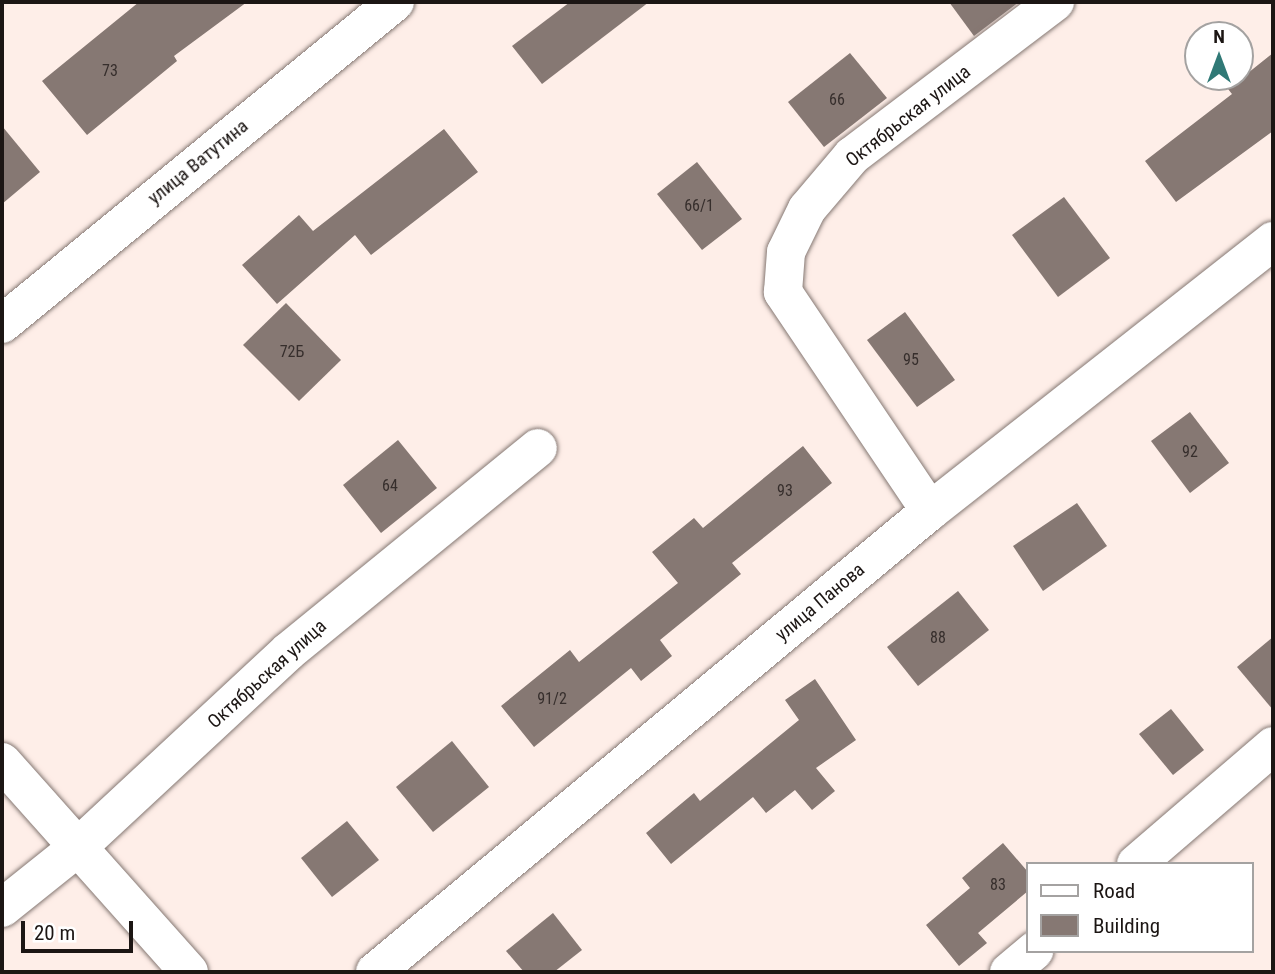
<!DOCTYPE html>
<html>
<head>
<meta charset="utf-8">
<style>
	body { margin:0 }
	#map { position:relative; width:1275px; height:974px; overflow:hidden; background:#feeee8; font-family:"Roboto Condensed",sans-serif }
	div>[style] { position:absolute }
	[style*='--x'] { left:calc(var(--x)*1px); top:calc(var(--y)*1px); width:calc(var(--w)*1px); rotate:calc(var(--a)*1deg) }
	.building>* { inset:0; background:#867873 }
	.roads { filter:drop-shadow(0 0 2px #857873) drop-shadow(0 0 2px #857873) }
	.minor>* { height:38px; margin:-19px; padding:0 19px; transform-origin:19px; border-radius:19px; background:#fff }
	.tertiary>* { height:38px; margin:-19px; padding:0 19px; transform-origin:19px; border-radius:19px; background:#fff }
	.secondary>* { height:38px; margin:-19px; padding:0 19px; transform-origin:19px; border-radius:19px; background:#fff }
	span { translate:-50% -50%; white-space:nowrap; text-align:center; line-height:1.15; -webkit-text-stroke:7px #fff; paint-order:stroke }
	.number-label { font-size:16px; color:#362e2c }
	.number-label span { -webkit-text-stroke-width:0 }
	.street-label { font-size:19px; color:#1c1614 }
	.frame { position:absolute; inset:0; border:4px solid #1c1614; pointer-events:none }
	.legend { position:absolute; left:1026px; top:862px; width:228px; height:91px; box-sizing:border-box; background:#fff; border:2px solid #a4a2a1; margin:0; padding:9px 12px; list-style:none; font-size:21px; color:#1c1614 }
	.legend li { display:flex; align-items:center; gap:14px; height:35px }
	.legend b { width:35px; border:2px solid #a4a2a1 }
	.north { position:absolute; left:1184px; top:21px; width:70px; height:70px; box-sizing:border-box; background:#fff; border:2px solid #a4a2a1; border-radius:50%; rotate:0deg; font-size:19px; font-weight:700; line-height:28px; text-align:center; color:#1c1614 }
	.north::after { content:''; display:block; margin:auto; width:24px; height:32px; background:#307976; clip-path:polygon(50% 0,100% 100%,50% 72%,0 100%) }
	.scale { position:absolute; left:21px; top:921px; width:112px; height:32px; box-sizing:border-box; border:4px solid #1c1614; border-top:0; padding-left:9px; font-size:21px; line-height:24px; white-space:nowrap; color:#1c1614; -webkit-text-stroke:5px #fff; paint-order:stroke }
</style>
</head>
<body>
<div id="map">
	<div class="building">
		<div style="clip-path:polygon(139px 2px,247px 2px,174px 56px,177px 61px,87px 135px,42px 81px)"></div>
		<div style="clip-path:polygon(570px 2px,649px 2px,542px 84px,512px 46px)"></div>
		<div style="clip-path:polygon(949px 2px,1019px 2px,974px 36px)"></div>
		<div style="clip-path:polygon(850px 53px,887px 98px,824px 147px,788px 102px)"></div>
		<div style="clip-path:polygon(1273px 53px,1273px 131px,1176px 202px,1145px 161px,1232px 94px,1228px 89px)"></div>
		<div style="clip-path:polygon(2px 126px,40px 172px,2px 204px)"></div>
		<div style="clip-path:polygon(444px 129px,478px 172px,371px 255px,355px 235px,277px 304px,242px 265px,299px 215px,313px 231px)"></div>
		<div style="clip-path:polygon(697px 162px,742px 219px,702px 250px,657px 194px)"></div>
		<div style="clip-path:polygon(1064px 197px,1110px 258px,1058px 297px,1012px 235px)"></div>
		<div style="clip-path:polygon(286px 303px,341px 360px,299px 401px,243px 345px)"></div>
		<div style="clip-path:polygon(905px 312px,955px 380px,917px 407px,867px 340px)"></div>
		<div style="clip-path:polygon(1190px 412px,1229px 463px,1190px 493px,1151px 441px)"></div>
		<div style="clip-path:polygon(398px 440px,437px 488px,381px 533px,343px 485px)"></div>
		<div style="clip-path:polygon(803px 446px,832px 483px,732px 563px,741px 574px,660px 640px,672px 656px,641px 681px,631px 668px,534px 747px,501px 706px,570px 650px,579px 662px,678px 583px,652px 552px,694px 518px,703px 528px)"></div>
		<div style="clip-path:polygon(1077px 503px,1107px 546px,1043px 591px,1013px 546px)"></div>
		<div style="clip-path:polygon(958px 591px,989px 630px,918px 686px,887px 647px)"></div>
		<div style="clip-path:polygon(1273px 637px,1273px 710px,1237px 667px)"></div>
		<div style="clip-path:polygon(815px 679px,856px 740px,816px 768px,835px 791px,812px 810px,795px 790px,766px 813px,753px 797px,671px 864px,646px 833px,694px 793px,700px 801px,799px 720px,785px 700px)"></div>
		<div style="clip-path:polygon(1171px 709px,1204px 750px,1173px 775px,1139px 734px)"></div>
		<div style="clip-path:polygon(452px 741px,489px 787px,433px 832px,396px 787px)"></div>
		<div style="clip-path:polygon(347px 821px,379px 860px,332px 897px,301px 858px)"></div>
		<div style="clip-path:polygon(1003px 843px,1028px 872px,1028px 891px,978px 933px,987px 943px,959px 966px,926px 925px,970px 888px,962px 878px)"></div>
		<div style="clip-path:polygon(553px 913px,582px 950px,554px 972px,524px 972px,506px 951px)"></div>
	</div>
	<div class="roads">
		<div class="minor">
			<div style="--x:930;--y:511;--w:264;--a:-123.9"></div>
			<div style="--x:783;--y:292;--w:40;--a:-85.7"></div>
			<div style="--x:786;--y:252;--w:48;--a:-64"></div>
			<div style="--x:807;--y:209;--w:70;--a:-49.7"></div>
			<div style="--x:852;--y:156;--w:255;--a:-37.2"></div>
			<div style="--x:1136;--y:864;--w:181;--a:-40.7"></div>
			<div style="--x:2;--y:908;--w:96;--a:-38.7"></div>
			<div style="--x:77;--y:848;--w:289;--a:-42.9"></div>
			<div style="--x:289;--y:651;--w:321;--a:-39.2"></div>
			<div style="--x:1009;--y:972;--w:33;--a:-40"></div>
		</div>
		<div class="tertiary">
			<div style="--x:2;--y:324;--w:508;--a:-39.33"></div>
			<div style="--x:2;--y:762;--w:281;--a:48.3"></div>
		</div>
		<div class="secondary">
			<div style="--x:375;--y:972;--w:721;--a:-39.71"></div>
			<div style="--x:930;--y:511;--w:437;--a:-38.2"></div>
		</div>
	</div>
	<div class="number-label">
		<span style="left:110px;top:71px">73</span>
		<span style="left:837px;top:100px">66</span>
		<span style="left:699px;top:206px">66/1</span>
		<span style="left:292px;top:352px">72Б</span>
		<span style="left:911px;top:360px">95</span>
		<span style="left:1190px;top:452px">92</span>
		<span style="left:390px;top:486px">64</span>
		<span style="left:785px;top:491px">93</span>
		<span style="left:938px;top:638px">88</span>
		<span style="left:552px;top:699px">91/2</span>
		<span style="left:998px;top:885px">83</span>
	</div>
	<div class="street-label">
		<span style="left:908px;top:116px;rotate:-38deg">Октябрьская улица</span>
		<span style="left:198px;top:162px;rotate:-39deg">улица Ватутина</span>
		<span style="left:820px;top:602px;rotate:-40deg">улица Панова</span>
		<span style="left:267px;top:674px;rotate:-42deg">Октябрьская улица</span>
	</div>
	<div class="frame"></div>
	<ul class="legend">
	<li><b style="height:9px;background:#fff"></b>Road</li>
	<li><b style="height:19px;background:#867873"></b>Building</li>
	</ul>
	<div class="north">N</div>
	<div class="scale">20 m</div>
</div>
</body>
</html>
